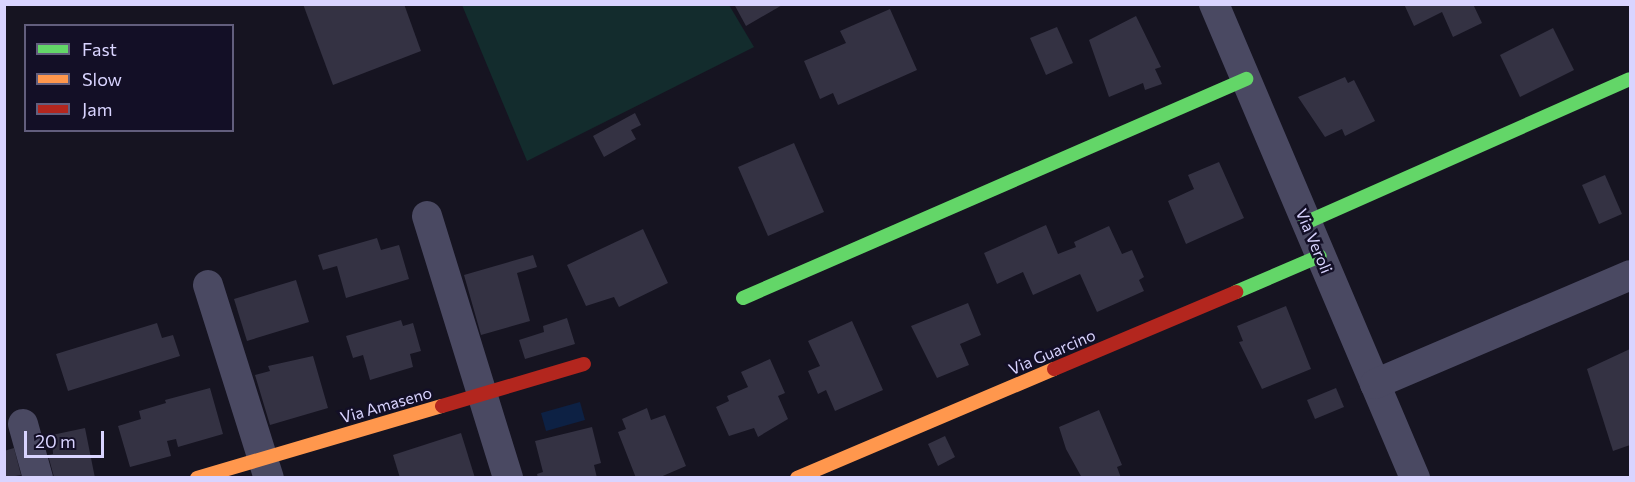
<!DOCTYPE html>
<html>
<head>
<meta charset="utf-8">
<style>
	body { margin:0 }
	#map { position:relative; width:1635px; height:482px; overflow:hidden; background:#161421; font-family:Commissioner,sans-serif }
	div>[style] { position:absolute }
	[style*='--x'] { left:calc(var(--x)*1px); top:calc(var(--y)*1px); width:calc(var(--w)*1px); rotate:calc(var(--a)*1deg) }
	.green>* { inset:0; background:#132c2d }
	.water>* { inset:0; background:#0d2144 }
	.building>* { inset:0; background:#343243 }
	.street>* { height:30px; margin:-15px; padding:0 15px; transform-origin:15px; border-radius:15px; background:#4a4962 }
	.fast>* { height:14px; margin:-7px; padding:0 7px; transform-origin:7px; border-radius:7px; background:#63d668 }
	.slow>* { height:14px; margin:-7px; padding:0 7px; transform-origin:7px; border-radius:7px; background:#ff974d }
	.jam>* { height:14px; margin:-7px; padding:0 7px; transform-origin:7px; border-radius:7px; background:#b3261e }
	span { translate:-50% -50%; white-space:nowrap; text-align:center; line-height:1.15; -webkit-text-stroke:5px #130f26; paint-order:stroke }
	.street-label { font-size:16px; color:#d9d4ff }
	.frame { position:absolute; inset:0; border:6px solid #d9d4ff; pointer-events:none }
	.legend { position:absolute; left:24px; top:24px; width:210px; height:108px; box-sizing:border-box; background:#130f26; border:2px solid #625e7d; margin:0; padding:8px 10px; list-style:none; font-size:18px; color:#d9d4ff }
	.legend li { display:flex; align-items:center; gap:12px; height:30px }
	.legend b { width:30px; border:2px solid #625e7d }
	.scale { position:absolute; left:24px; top:431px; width:80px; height:27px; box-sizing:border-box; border:3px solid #d9d4ff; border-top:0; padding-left:8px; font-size:18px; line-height:21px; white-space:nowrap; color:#d9d4ff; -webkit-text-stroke:4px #130f26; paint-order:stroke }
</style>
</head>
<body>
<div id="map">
	<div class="green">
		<div style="clip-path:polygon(462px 5px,729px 5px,754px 47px,527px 161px)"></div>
	</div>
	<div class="water">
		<div style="clip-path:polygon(580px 402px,585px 420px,546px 431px,541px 413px)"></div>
	</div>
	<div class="building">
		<div style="clip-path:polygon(303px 4px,404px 4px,421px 51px,333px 85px)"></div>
		<div style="clip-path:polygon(734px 4px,784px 4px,746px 26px)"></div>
		<div style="clip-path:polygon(1404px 4px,1473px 4px,1482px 23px,1453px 37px,1442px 12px,1414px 26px)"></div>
		<div style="clip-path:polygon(890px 9px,917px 70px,838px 105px,833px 93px,820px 99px,804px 61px,846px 43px,840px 31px)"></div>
		<div style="clip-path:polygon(1136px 16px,1161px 67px,1155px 69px,1162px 84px,1145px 90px,1143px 83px,1109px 97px,1089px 40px)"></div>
		<div style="clip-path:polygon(1057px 27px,1073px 63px,1046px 75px,1030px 38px)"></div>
		<div style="clip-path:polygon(1553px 28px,1574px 70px,1520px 97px,1500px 55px)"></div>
		<div style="clip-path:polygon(1345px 77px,1348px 83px,1354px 80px,1375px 121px,1345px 136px,1342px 129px,1325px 137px,1298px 97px)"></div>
		<div style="clip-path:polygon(635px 113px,641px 125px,631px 130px,636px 139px,604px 157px,593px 136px)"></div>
		<div style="clip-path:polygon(794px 143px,824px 212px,768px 236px,738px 167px)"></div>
		<div style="clip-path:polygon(1219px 162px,1244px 218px,1186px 244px,1168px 201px,1194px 189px,1188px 175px)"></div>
		<div style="clip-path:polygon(1605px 175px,1622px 214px,1599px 224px,1582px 185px)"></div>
		<div style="clip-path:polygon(1046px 225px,1058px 254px,1076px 247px,1074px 242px,1109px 226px,1122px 254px,1132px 250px,1144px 277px,1139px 280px,1144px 291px,1097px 312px,1080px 274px,1033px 295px,1023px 272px,997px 284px,984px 253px)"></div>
		<div style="clip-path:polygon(643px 229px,668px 283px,619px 307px,614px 297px,586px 306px,567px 265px)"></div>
		<div style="clip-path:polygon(377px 238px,381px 250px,399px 245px,409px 279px,346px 298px,337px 266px,323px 270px,318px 255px)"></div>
		<div style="clip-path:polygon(533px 255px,537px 267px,517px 273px,530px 321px,481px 335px,464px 275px)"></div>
		<div style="clip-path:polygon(296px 280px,309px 322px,247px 341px,234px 299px)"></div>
		<div style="clip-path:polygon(968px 303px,981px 335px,960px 344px,969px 365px,937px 378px,911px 326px)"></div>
		<div style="clip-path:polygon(1286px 306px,1311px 369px,1262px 389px,1239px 342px,1243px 341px,1237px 326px)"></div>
		<div style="clip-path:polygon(567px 318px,575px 344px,525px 359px,519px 340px,544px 332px,543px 326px)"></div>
		<div style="clip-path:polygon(401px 320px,403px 326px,413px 323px,421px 351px,410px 354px,413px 367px,370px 380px,363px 355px,353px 358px,346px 336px)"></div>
		<div style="clip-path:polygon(852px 321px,883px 390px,835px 411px,826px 390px,818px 394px,808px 371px,820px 366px,808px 341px)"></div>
		<div style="clip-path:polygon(157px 323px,162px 338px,173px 335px,180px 356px,68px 391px,56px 354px)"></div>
		<div style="clip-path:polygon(1630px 349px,1630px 445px,1613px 451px,1587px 369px)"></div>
		<div style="clip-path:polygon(313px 356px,328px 408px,270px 425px,255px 375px,270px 371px,268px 366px)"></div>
		<div style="clip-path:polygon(770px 359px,785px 393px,778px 396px,788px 419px,758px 437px,754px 428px,729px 436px,716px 407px,729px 401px,727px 396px,748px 387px,741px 372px)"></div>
		<div style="clip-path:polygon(210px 388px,223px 434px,178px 447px,176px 439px,167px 441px,171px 456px,130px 467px,118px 426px,141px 419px,139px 411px,166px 403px,165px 400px)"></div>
		<div style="clip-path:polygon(1336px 388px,1344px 407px,1315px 419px,1307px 400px)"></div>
		<div style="clip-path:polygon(647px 408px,651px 420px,665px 415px,686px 466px,658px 478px,636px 478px,618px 432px,626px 429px,622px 419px)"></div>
		<div style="clip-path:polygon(1099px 410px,1122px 465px,1117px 467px,1121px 478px,1082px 478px,1066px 449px,1059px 427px)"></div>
		<div style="clip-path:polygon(592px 427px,601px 463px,594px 465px,597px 478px,538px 478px,537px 474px,543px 472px,535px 441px)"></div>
		<div style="clip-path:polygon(85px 428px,95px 478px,54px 477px,48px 455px,53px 454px,52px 435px)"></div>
		<div style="clip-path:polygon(461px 433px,475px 478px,400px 478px,393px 455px)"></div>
		<div style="clip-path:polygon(945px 436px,955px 457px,938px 466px,928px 444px)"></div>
		<div style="clip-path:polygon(14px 448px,21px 475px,4px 478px,4px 451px)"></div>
	</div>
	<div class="street">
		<div style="--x:1214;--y:4;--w:515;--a:67.02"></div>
		<div style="--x:427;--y:216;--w:274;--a:72.8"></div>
		<div style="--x:208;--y:285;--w:202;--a:72.5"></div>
		<div style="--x:1375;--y:384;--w:277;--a:-23.1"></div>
		<div style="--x:23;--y:424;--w:56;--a:74.5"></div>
	</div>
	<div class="fast">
		<div style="--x:1305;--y:223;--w:355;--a:-23.9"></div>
		<div style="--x:1236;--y:292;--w:91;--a:-23.2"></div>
		<div style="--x:743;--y:298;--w:549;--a:-23.53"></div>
	</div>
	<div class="slow">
		<div style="--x:197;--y:478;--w:255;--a:-16.4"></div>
		<div style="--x:797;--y:478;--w:279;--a:-23"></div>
	</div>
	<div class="jam">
		<div style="--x:1054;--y:369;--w:198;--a:-22.9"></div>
		<div style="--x:442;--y:406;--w:148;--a:-16.5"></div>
	</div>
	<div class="street-label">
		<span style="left:1314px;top:241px;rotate:67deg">Via Veroli</span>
		<span style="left:1052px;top:352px;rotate:-23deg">Via Guarcino</span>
		<span style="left:386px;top:405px;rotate:-16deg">Via Amaseno</span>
	</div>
	<div class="frame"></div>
	<ul class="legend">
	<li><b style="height:8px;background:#63d668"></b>Fast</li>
	<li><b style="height:8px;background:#ff974d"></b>Slow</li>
	<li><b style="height:8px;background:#b3261e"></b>Jam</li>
	</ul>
	<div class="scale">20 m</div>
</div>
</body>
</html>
